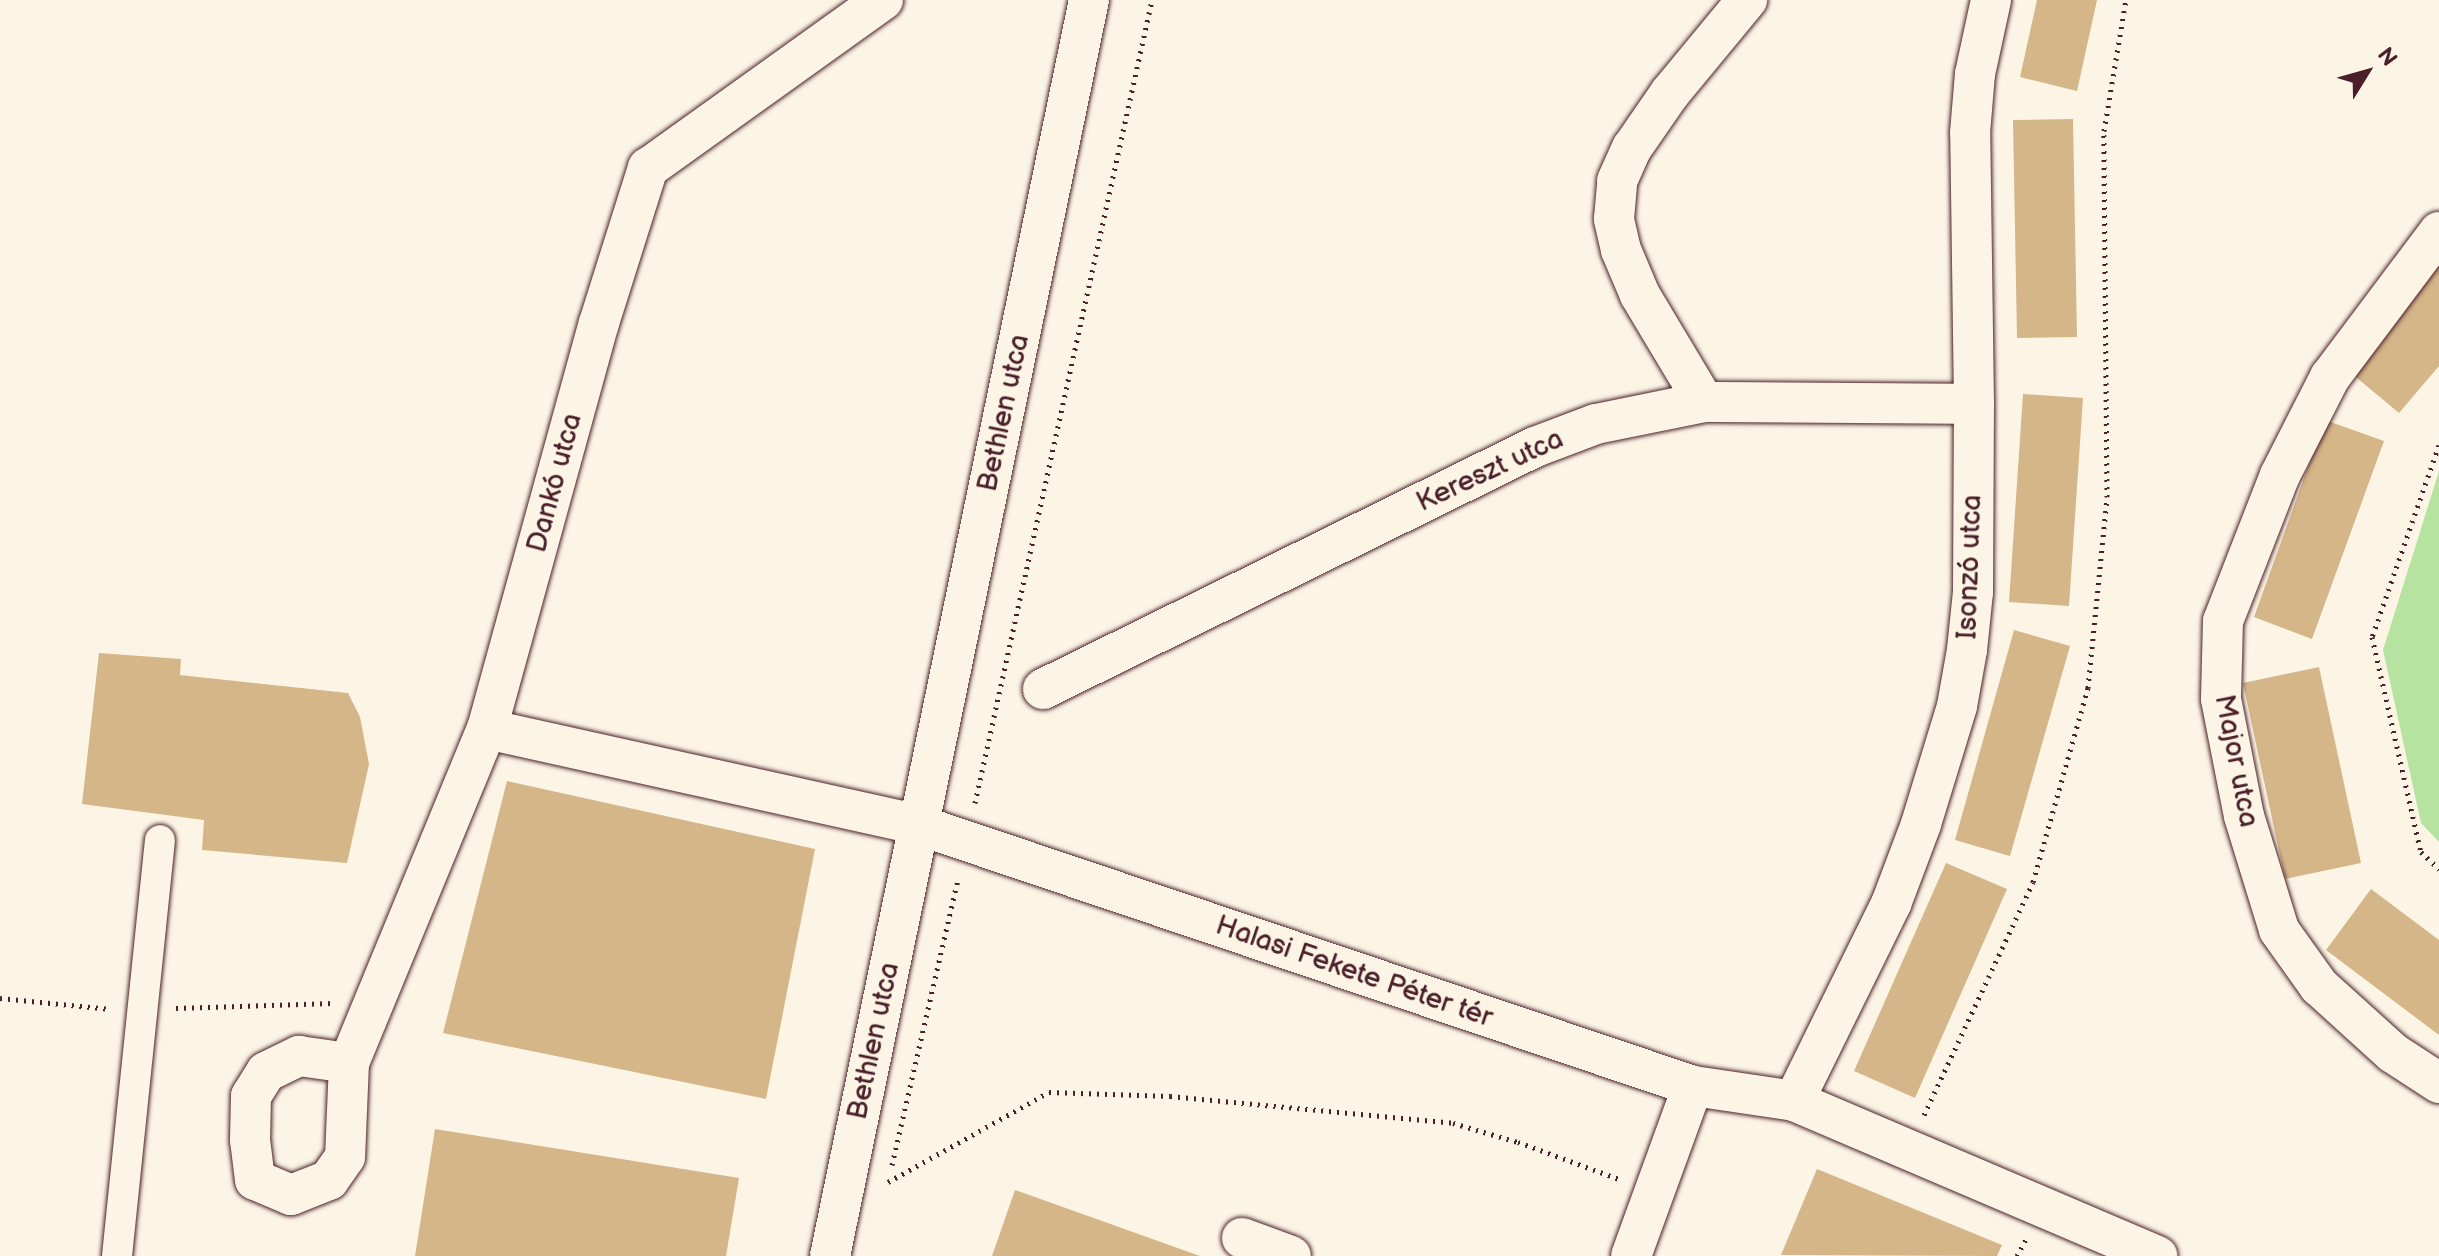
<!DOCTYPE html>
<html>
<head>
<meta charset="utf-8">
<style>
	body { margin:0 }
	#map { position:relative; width:2439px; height:1256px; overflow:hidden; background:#fcf5e5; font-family:"Balsamiq Sans",sans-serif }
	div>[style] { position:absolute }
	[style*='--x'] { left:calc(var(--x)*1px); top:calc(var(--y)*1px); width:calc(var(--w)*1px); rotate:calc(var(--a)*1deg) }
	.green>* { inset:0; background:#b7e3a0 }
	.building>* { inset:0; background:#d4b688 }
	.path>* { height:5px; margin-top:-2.5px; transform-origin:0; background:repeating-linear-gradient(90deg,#4a1f2b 0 2px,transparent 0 8px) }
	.roads { filter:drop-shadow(0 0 2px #4a1f2b) drop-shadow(0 0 2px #4a1f2b) }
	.pedestrian>* { height:30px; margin:-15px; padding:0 15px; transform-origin:15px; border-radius:15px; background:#fcf5e5 }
	.minor>* { height:40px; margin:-20px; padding:0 20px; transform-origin:20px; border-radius:20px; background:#fcf5e5 }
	span { translate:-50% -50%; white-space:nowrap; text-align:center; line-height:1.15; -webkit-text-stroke:6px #fcf5e5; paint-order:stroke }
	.street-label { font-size:28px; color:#4a1f2b }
	.north { position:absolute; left:2327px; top:32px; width:80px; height:80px; -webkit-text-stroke:6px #fcf5e5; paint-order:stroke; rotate:53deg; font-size:22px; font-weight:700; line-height:32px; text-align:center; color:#4a1f2b }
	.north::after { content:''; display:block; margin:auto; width:28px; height:36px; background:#4a1f2b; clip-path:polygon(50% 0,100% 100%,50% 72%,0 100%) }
</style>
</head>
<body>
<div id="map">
	<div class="green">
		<div style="clip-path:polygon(2439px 471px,2439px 842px,2421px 823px,2383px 650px)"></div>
	</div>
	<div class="building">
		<div style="clip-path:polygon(2037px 0,2097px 0,2077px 91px,2020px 77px)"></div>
		<div style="clip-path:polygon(2073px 119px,2077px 337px,2017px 338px,2013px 120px)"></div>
		<div style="clip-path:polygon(2439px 253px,2439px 366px,2399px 413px,2351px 373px)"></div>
		<div style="clip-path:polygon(2023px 394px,2083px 398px,2069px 606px,2009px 602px)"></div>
		<div style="clip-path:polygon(2325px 420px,2384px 441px,2312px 639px,2254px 617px)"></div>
		<div style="clip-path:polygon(2014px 630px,2070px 646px,2010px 856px,1955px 840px)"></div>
		<div style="clip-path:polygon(99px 653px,181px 659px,180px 675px,348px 693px,360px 717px,369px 764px,347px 863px,202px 850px,204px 820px,82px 804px)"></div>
		<div style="clip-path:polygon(2319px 667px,2361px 863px,2285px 879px,2243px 683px)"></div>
		<div style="clip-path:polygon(507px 781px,815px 849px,766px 1099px,443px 1033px)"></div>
		<div style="clip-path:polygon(1946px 863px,2007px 889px,1915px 1098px,1854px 1071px)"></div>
		<div style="clip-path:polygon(2371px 889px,2439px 940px,2439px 1035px,2326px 950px)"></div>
		<div style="clip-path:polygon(435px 1129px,739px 1178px,726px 1256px,415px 1256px)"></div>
		<div style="clip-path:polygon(1817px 1169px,2002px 1245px,1997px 1256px,1781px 1255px)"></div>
		<div style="clip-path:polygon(1015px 1190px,1200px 1256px,992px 1256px)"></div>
	</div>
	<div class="path">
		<div style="--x:2439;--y:445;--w:203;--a:109.2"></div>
		<div style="--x:2372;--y:637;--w:221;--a:77.2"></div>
		<div style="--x:2421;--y:852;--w:25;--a:43"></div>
		<div style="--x:975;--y:803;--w:822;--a:-77.57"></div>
		<div style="--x:0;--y:998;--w:111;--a:5.7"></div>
		<div style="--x:176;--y:1008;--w:158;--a:-1.8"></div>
		<div style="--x:1924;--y:1115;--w:257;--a:-64.9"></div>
		<div style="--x:2033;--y:882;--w:202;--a:-74.2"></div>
		<div style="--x:2088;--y:688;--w:192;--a:-84.3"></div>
		<div style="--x:2107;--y:497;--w:366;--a:-90.5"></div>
		<div style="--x:2104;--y:131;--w:133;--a:-80.5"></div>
		<div style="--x:892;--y:1165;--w:294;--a:-77"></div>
		<div style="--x:888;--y:1182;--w:184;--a:-29.2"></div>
		<div style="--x:1049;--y:1092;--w:121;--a:1.9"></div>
		<div style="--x:1170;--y:1096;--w:284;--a:5.4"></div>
		<div style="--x:1453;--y:1123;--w:68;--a:16.3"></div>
		<div style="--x:1518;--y:1142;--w:108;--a:20.1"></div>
		<div style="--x:2017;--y:1256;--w:19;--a:-62"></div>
	</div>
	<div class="roads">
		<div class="pedestrian">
			<div style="--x:117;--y:1256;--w:418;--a:-84.1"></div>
		</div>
		<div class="minor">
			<div style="--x:2439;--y:232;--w:181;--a:126.9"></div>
			<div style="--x:2330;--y:377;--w:110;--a:117"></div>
			<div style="--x:2280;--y:475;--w:157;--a:111.3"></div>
			<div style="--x:2223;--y:621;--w:78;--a:91.5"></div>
			<div style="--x:2221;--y:699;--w:119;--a:78.9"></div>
			<div style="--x:2244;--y:816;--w:119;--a:72.9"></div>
			<div style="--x:2279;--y:930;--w:69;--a:54.5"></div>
			<div style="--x:2319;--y:986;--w:100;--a:42.2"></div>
			<div style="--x:2393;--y:1053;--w:55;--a:33.1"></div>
			<div style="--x:1704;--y:402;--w:125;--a:-120.9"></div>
			<div style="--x:1640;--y:295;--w:49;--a:-112.9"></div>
			<div style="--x:1621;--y:250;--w:32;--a:-103"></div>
			<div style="--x:1614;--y:219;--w:38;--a:-85"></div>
			<div style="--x:1617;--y:181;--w:36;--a:-66"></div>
			<div style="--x:1632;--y:148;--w:67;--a:-55.4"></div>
			<div style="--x:1670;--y:93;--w:121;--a:-50.4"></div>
			<div style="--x:1043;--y:689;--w:548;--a:-26.19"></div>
			<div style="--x:1535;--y:447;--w:65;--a:-20.7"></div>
			<div style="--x:1596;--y:424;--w:110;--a:-11.5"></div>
			<div style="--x:1704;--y:402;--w:270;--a:0.4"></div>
			<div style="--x:487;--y:729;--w:443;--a:12.5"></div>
			<div style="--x:919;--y:825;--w:817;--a:18.63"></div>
			<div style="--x:1693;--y:1086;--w:102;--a:8.4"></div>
			<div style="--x:1794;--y:1101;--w:395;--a:23.1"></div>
			<div style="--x:349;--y:1063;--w:94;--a:92.4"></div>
			<div style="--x:345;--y:1157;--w:28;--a:125"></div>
			<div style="--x:329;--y:1180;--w:41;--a:158.5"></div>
			<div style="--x:291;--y:1195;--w:39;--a:-157"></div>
			<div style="--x:255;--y:1180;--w:40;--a:-97.1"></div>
			<div style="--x:250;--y:1140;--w:44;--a:-88.7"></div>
			<div style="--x:251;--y:1096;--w:28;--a:-58"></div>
			<div style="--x:266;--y:1072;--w:37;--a:-26"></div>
			<div style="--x:299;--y:1056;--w:50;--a:8"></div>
			<div style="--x:349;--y:1063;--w:361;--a:-67.6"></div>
			<div style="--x:487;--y:729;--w:421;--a:-74.6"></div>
			<div style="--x:599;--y:323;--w:163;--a:-72.5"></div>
			<div style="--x:648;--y:168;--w:289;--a:-35.6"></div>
			<div style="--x:1794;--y:1101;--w:220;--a:-63.8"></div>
			<div style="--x:1891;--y:904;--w:85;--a:-69.4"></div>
			<div style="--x:1921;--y:824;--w:123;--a:-73"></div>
			<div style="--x:1957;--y:706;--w:57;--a:-79.9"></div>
			<div style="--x:1967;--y:650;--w:58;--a:-84.1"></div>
			<div style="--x:1973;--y:592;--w:188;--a:-89.7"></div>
			<div style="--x:1974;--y:404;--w:271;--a:-90.8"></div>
			<div style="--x:1970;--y:133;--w:59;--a:-85.2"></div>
			<div style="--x:1975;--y:74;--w:76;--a:-77.8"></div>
			<div style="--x:1242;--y:1238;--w:52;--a:20.2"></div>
			<div style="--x:830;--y:1256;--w:1282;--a:-78.35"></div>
			<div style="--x:1631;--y:1256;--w:181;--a:-70"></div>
		</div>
	</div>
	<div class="street-label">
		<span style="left:1004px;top:413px;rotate:-78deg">Bethlen utca</span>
		<span style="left:1490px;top:471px;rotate:-25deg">Kereszt utca</span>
		<span style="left:555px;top:483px;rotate:-75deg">Dankó utca</span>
		<span style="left:1970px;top:567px;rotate:-88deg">Isonzó utca</span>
		<span style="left:2236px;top:761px;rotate:79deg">Major utca</span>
		<span style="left:1354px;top:972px;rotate:19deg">Halasi Fekete Péter tér</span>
		<span style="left:874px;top:1041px;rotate:-78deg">Bethlen utca</span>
	</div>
	<div class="north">N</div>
</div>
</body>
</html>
